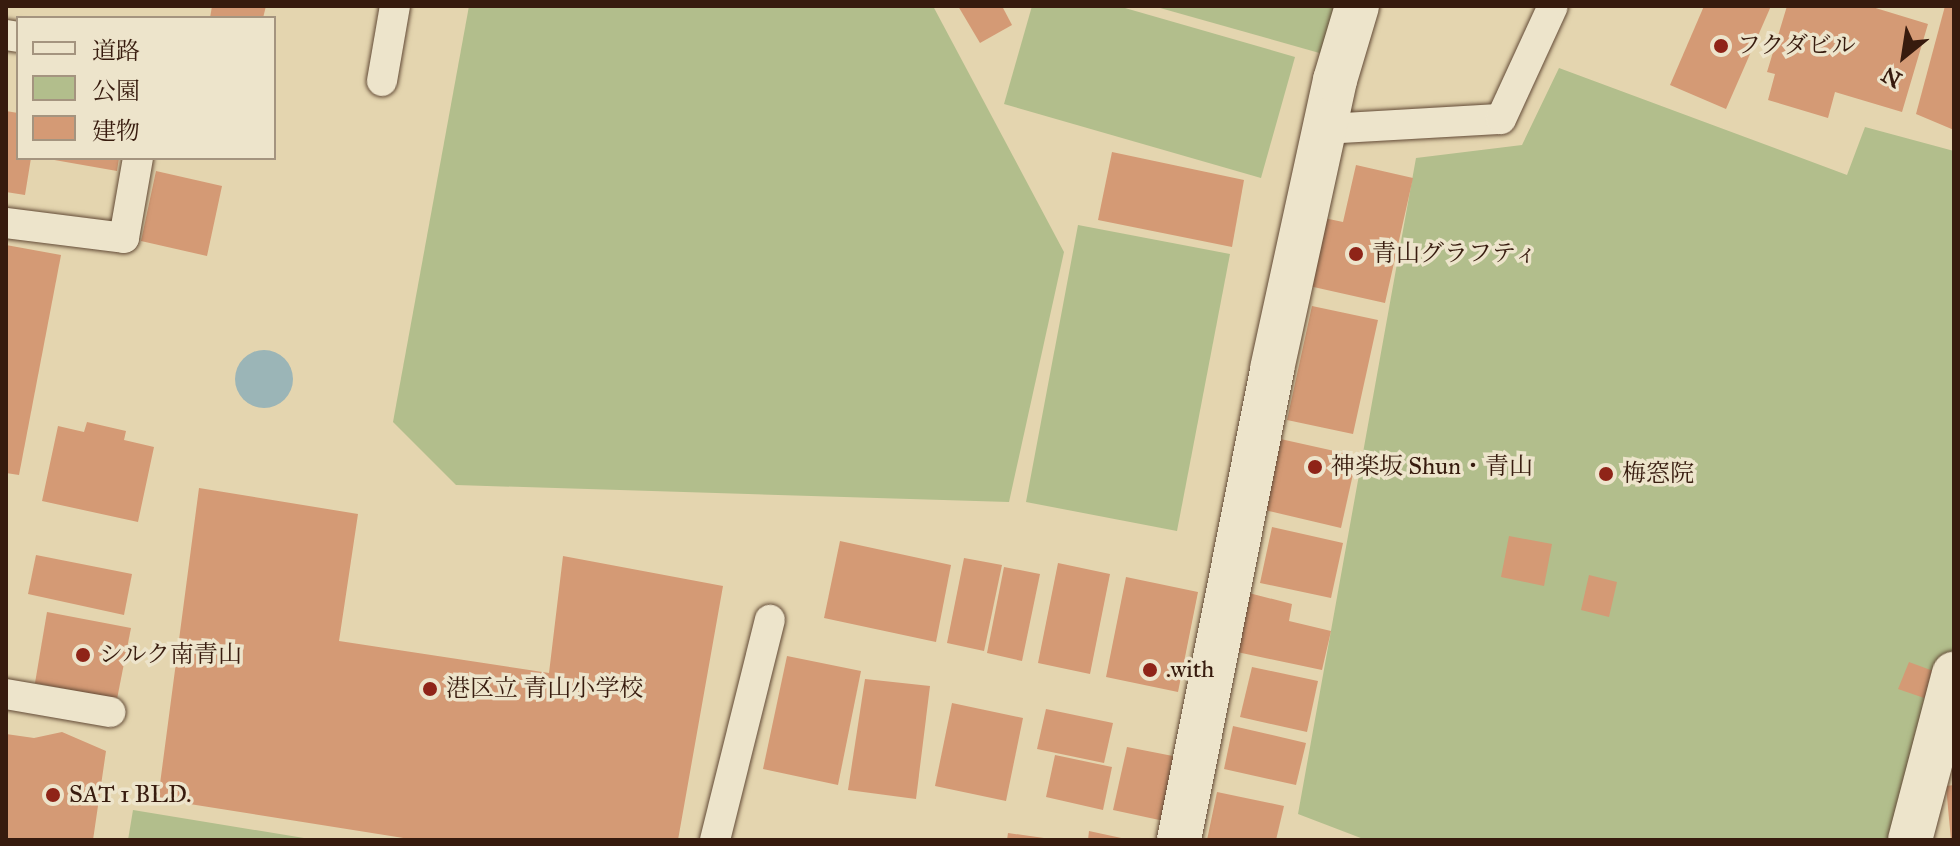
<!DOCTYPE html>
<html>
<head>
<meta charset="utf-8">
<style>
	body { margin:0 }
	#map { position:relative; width:1960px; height:846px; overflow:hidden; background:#e4d5af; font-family:"IM FELL Great Primer","Noto Serif JP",serif }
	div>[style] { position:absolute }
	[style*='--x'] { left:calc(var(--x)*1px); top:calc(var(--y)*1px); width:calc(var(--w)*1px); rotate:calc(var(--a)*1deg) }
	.green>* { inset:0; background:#b2be8c }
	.water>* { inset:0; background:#9bb5b7 }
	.round { border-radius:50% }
	.building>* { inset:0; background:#d49a75 }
	.roads { filter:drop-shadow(0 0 2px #624a36) drop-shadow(0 0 2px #624a36) }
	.service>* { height:30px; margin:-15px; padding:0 15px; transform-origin:15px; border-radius:15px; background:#ede4cb }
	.minor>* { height:44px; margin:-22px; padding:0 22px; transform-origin:22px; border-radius:22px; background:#ede4cb }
	.dots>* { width:22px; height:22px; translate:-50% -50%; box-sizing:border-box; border:4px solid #ede4cb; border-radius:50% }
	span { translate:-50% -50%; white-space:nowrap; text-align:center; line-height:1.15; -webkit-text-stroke:7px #ede4cb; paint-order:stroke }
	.poi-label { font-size:24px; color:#371b0e }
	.left { translate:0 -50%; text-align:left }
	.frame { position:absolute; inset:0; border:8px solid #371b0e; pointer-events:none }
	.legend { position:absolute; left:16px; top:16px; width:260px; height:144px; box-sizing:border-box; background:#ede4cb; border:2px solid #a4947f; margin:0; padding:10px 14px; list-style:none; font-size:24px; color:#371b0e }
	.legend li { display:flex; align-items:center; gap:16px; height:40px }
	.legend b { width:40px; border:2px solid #a4947f }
	.north { position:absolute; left:1864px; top:16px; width:80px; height:80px; -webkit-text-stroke:6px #ede4cb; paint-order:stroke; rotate:210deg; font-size:22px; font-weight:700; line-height:32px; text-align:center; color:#371b0e }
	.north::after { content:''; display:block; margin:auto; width:28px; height:36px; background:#371b0e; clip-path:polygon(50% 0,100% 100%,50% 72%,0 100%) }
</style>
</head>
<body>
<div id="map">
	<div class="green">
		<div style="clip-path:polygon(469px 6px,933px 6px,1064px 252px,1009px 502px,456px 485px,393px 422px)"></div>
		<div style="clip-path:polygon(1032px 6px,1118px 6px,1295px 57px,1261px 178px,1004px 104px)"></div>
		<div style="clip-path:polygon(1153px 6px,1337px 6px,1323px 54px)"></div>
		<div style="clip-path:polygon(1559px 68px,1847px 175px,1865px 127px,1954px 151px,1954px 647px,1902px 796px,1895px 840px,1366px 840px,1298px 814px,1416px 158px,1522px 145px)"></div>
		<div style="clip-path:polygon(1078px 225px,1230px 254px,1177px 531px,1026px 502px)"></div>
		<div style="clip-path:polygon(133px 810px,316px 840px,128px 840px)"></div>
	</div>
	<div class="water">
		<div class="round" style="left:235px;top:350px;width:58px;height:58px"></div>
	</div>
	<div class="building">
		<div style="clip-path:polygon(212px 6px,266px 6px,263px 18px,210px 18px)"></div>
		<div style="clip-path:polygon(958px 6px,1002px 6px,1012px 25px,980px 43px)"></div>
		<div style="clip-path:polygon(1704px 6px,1771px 6px,1726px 109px,1670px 85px)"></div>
		<div style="clip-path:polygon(1787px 6px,1869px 6px,1928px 24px,1902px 112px,1835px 92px,1828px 118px,1768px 100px,1775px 74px,1767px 72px)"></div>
		<div style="clip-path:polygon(1945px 6px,1954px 6px,1954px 130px,1916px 114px)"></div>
		<div style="clip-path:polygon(6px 111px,18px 113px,18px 158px,31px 158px,25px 195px,6px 192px)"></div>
		<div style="clip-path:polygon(1112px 152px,1244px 180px,1232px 247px,1098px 220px)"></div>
		<div style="clip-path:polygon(43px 158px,119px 158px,117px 171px)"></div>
		<div style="clip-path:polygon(1356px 165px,1413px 178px,1385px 303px,1309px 286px,1324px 218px,1343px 222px)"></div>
		<div style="clip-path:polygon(156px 171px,222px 186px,207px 256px,141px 241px)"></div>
		<div style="clip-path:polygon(6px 245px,61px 255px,19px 475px,6px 473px)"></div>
		<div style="clip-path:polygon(1312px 306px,1378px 320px,1353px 434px,1287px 420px)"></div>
		<div style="clip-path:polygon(87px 422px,126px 431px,124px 440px,154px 447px,138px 522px,42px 501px,58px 426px,84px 432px)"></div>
		<div style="clip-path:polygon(1276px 438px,1357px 456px,1341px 528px,1260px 509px)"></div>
		<div style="clip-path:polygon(199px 488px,358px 514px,339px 641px,549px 673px,563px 556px,723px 586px,678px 840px,416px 840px,158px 799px)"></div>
		<div style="clip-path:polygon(1272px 527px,1343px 543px,1331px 598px,1260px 583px)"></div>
		<div style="clip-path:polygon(1509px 536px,1552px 544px,1544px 586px,1501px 577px)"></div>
		<div style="clip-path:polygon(840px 541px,951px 565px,936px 642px,824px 618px)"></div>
		<div style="clip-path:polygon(36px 555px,132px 574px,124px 615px,28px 594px)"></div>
		<div style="clip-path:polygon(964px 558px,1002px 565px,984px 651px,947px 643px)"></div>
		<div style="clip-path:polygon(1058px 563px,1110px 574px,1090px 674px,1038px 663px)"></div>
		<div style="clip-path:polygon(1004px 567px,1040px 574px,1022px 661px,987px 653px)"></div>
		<div style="clip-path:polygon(1589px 575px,1617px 582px,1609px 617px,1581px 610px)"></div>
		<div style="clip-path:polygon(1126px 577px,1198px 592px,1178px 692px,1106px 677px)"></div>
		<div style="clip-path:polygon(1249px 593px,1292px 604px,1289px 621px,1331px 631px,1322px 670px,1237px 652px)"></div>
		<div style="clip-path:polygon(47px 612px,131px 628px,117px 699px,35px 683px)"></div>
		<div style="clip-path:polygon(787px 656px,861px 671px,838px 785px,763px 769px)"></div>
		<div style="clip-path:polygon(1909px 662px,1936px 672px,1927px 699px,1898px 689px)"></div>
		<div style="clip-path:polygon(1252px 667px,1318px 681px,1307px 732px,1240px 717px)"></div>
		<div style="clip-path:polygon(865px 679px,930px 686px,916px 799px,848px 790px)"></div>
		<div style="clip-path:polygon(952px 703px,1023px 718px,1006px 801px,935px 786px)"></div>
		<div style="clip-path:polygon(1046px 709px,1113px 723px,1104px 763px,1037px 749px)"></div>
		<div style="clip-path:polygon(1233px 726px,1306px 743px,1296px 785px,1224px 769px)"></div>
		<div style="clip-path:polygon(62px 732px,106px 751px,93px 840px,6px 840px,6px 734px,34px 738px)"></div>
		<div style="clip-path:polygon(1127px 747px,1178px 757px,1164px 821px,1113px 810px)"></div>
		<div style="clip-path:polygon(1055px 755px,1112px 767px,1103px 810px,1046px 797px)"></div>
		<div style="clip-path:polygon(1954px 785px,1954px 840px,1951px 840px,1946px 786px)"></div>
		<div style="clip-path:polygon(1217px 792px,1284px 806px,1276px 840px,1207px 840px)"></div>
		<div style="clip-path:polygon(1089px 831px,1126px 839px,1126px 840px,1088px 840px)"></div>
		<div style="clip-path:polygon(1008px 833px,1044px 838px,1044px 840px,1007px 840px)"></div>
	</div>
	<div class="roads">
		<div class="service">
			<div style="--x:6;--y:35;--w:12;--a:9"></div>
			<div style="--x:382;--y:81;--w:76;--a:-80.2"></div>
			<div style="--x:1325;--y:129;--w:176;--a:-3.3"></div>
			<div style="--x:1501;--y:119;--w:124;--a:-65.3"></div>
			<div style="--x:6;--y:223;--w:119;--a:7.2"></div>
			<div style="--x:124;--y:238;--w:81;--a:-80.1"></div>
			<div style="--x:6;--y:694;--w:106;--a:9.8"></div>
			<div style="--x:715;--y:840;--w:227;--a:-76"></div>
		</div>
		<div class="minor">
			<div style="--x:1179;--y:840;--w:480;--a:-78.8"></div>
			<div style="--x:1272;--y:369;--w:296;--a:-77.7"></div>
			<div style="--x:1335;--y:80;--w:77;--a:-73.4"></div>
			<div style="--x:1910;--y:840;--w:172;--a:-75.2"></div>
		</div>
	</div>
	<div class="dots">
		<div style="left:1721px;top:46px;background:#8f2418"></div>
		<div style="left:1356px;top:254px;background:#8f2418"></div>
		<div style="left:1315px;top:467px;background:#8f2418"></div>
		<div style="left:1606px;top:474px;background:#8f2418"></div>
		<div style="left:83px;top:655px;background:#8f2418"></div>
		<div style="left:1150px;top:670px;background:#8f2418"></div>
		<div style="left:430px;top:689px;background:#8f2418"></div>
		<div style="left:53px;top:795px;background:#8f2418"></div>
	</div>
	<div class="poi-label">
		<span class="left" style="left:1737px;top:46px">フクダビル</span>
		<span class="left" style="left:1372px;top:254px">青山グラフティ</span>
		<span class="left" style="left:1331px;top:467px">神楽坂 Shun・青山</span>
		<span class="left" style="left:1622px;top:474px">梅窓院</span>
		<span class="left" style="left:99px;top:655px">シルク南青山</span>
		<span class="left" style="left:1166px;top:670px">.with</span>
		<span class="left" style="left:446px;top:689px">港区立 青山小学校</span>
		<span class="left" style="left:69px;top:795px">SAT 1 BLD.</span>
	</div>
	<div class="frame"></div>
	<ul class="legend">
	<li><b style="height:10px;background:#ede4cb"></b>道路</li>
	<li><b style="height:22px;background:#b2be8c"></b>公園</li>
	<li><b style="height:22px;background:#d49a75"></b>建物</li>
	</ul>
	<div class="north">N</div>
</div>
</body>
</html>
